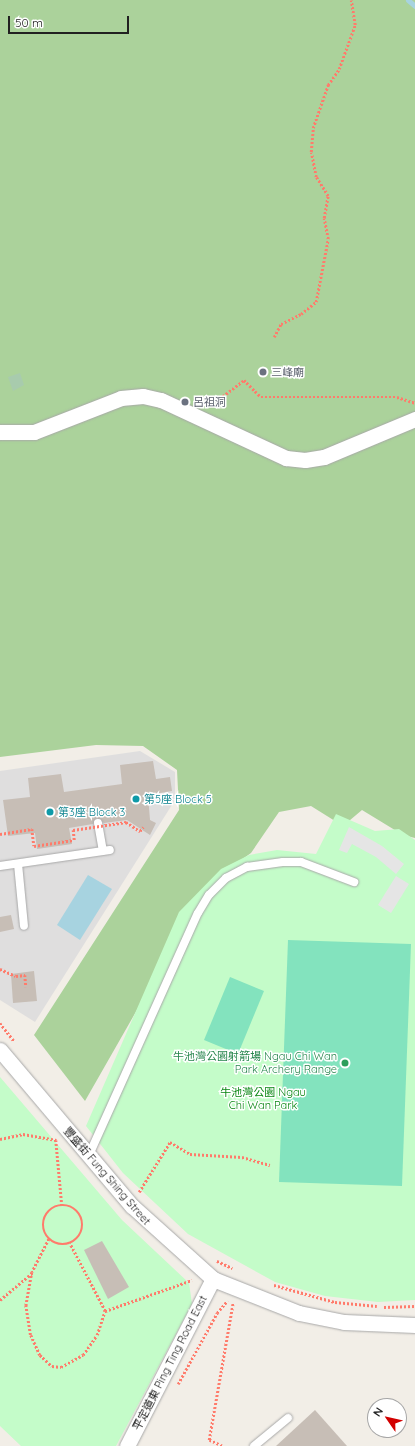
<!DOCTYPE html>
<html>
<head>
<meta charset="utf-8">
<style>
	body { margin:0 }
	#map { position:relative; width:415px; height:1446px; overflow:hidden; background:#f2eee7; font-family:Quicksand,"Noto Sans TC",sans-serif }
	div>[style] { position:absolute }
	[style*='--x'] { left:calc(var(--x)*1px); top:calc(var(--y)*1px); width:calc(var(--w)*1px); rotate:calc(var(--a)*1deg) }
	.residential>* { inset:0; background:#dfdede }
	.forest>* { inset:0; background:#abd29b }
	.cemetery>* { inset:0; background:#a8cbad }
	.park>* { inset:0; background:#c4fcc9 }
	.pitch>* { inset:0; background:#83e3be }
	.parking>* { inset:0; background:#e5e5e5 }
	.water>* { inset:0; background:#a7d3e0 }
	.stream>* { height:5px; margin:-2.5px; padding:0 2.5px; transform-origin:2.5px; border-radius:2.5px; background:#a7d3e0 }
	.building>* { inset:0; background:#c7beb6 }
	.path>* { height:2.5px; margin-top:-1.25px; transform-origin:0; background:repeating-linear-gradient(90deg,#ff7b6b 0 2px,transparent 0 4px) }
	.path>.ring { margin:-1.25px; padding:0; box-sizing:content-box; background:none; border:2.5px solid #ff7b6b; border-radius:50% }
	.roads { filter:drop-shadow(0 0 1px #a8a8a8) drop-shadow(0 0 1px #a8a8a8) }
	.service>* { height:8px; margin:-4px; padding:0 4px; transform-origin:4px; border-radius:4px; background:#fff }
	.minor>* { height:15px; margin:-7.5px; padding:0 7.5px; transform-origin:7.5px; border-radius:7.5px; background:#fff }
	.path-bridge>* { height:2.5px; margin-top:-1.25px; transform-origin:0; background:repeating-linear-gradient(90deg,#ff7b6b 0 2px,transparent 0 4px) }
	.dots>* { width:11px; height:11px; translate:-50% -50%; box-sizing:border-box; border:2px solid #fff; border-radius:50% }
	span { translate:-50% -50%; white-space:nowrap; text-align:center; line-height:1.15; -webkit-text-stroke:3px #fff; paint-order:stroke }
	.worship-label { font-size:11px; color:#5b616d }
	.left { translate:0 -50%; text-align:left }
	.culture-label { font-size:11px; color:#0d838f }
	.leisure-label { font-size:11px; color:#27864d }
	.right { translate:-100% -50%; text-align:right }
	.park-label { font-size:11px; color:#088612 }
	.street-label { font-size:11px; color:#212121 }
	.north { position:absolute; left:367px; top:1398px; width:40px; height:40px; box-sizing:border-box; background:#fff; border:1px solid #a6a6a6; border-radius:50%; rotate:304deg; font-size:11px; font-weight:700; line-height:16px; text-align:center; color:#212121 }
	.north::after { content:''; display:block; margin:auto; width:14px; height:18px; background:#d20000; clip-path:polygon(50% 0,100% 100%,50% 72%,0 100%) }
	.scale { position:absolute; left:8px; top:16px; width:121px; height:18px; box-sizing:border-box; border:2px solid #212121; border-top:0; padding-left:5px; font-size:12px; line-height:14px; white-space:nowrap; color:#212121; -webkit-text-stroke:3px #fff; paint-order:stroke }
</style>
</head>
<body>
<div id="map">
	<div class="residential">
		<div style="clip-path:polygon(140px 751px,175px 772px,175px 800px,35px 1022px,0 1000px,0 771px)"></div>
	</div>
	<div class="forest">
		<div style="clip-path:polygon(0 0,415px 0,415px 838px,403px 835px,362px 810px,343px 826px,311px 806px,279px 812px,251px 853px,210px 882px,85px 1101px,34px 1035px,179px 810px,177px 770px,143px 746px,96px 745px,0 757px)"></div>
	</div>
	<div class="cemetery">
		<div style="clip-path:polygon(20px 373px,24px 385px,13px 391px,8px 377px)"></div>
	</div>
	<div class="park">
		<div style="clip-path:polygon(336px 814px,375px 831px,399px 829px,415px 840px,415px 1300px,378px 1302px,325px 1296px,275px 1282px,188px 1234px,123px 1173px,86px 1126px,179px 912px,221px 869px,249px 855px,277px 850px,316px 854px)"></div>
		<div style="clip-path:polygon(0 1077px,122px 1220px,189px 1283px,192px 1304px,116px 1446px,21px 1446px,0 1426px)"></div>
	</div>
	<div class="pitch">
		<div style="clip-path:polygon(288px 940px,411px 944px,402px 1186px,279px 1182px)"></div>
		<div style="clip-path:polygon(230px 977px,264px 991px,238px 1054px,204px 1040px)"></div>
	</div>
	<div class="parking">
		<div style="clip-path:polygon(349px 827px,382px 846px,404px 864px,396px 874px,376px 857px,352px 844px,347px 853px,339px 850px)"></div>
		<div style="clip-path:polygon(396px 876px,409px 884px,391px 913px,378px 905px)"></div>
	</div>
	<div class="water">
		<div style="clip-path:polygon(88px 875px,112px 889px,80px 940px,57px 925px)"></div>
	</div>
	<div class="stream">
		<div style="--x:408;--y:0;--w:9;--a:41"></div>
	</div>
	<div class="building">
		<div style="clip-path:polygon(153px 761px,156px 779px,170px 777px,172px 791px,148px 795px,150px 820px,156px 823px,150px 835px,127px 820px,104px 823px,97px 818px,93px 824px,69px 828px,72px 844px,37px 849px,35px 833px,8px 836px,3px 800px,30px 797px,28px 778px,61px 774px,64px 792px,122px 784px,120px 765px)"></div>
		<div style="clip-path:polygon(11px 915px,14px 929px,0 932px,0 917px)"></div>
		<div style="clip-path:polygon(34px 971px,37px 1001px,13px 1003px,11px 974px)"></div>
		<div style="clip-path:polygon(102px 1241px,129px 1287px,108px 1299px,84px 1250px)"></div>
		<div style="clip-path:polygon(315px 1410px,347px 1446px,276px 1446px)"></div>
	</div>
	<div class="path">
		<div style="--x:274;--y:337;--w:15;--a:-62"></div>
		<div style="--x:281;--y:324;--w:22;--a:-27"></div>
		<div style="--x:301;--y:314;--w:19;--a:-39"></div>
		<div style="--x:316;--y:302;--w:64;--a:-79.2"></div>
		<div style="--x:328;--y:239;--w:21;--a:-101"></div>
		<div style="--x:324;--y:218;--w:22;--a:-80"></div>
		<div style="--x:328;--y:196;--w:22;--a:-122"></div>
		<div style="--x:316;--y:177;--w:25;--a:-101"></div>
		<div style="--x:311;--y:152;--w:24;--a:-85"></div>
		<div style="--x:313;--y:128;--w:46;--a:-70.8"></div>
		<div style="--x:328;--y:85;--w:19;--a:-55"></div>
		<div style="--x:339;--y:69;--w:47;--a:-70"></div>
		<div style="--x:355;--y:25;--w:25;--a:-99"></div>
		<div style="--x:210;--y:406;--w:43;--a:-37.4"></div>
		<div style="--x:244;--y:380;--w:24;--a:45"></div>
		<div style="--x:261;--y:397;--w:136;--a:0"></div>
		<div style="--x:397;--y:397;--w:19;--a:18"></div>
		<div style="--x:0;--y:969;--w:17;--a:24"></div>
		<div style="--x:16;--y:976;--w:9;--a:-6"></div>
		<div style="--x:25;--y:975;--w:12;--a:85"></div>
		<div style="--x:0;--y:1023;--w:23;--a:52"></div>
		<div style="--x:0;--y:1139;--w:24;--a:-12"></div>
		<div style="--x:23;--y:1134;--w:34;--a:10"></div>
		<div style="--x:56;--y:1140;--w:66;--a:84.8"></div>
		<div style="--x:139;--y:1192;--w:59;--a:-58.2"></div>
		<div style="--x:170;--y:1142;--w:23;--a:31"></div>
		<div style="--x:190;--y:1154;--w:52;--a:3.3"></div>
		<div style="--x:242;--y:1157;--w:29;--a:16"></div>
		<div class="ring" style="left:43px;top:1205px;width:37.5px;height:37.5px"></div>
		<div style="--x:49;--y:1239;--w:37;--a:117"></div>
		<div style="--x:32;--y:1272;--w:34;--a:100"></div>
		<div style="--x:26;--y:1305;--w:30;--a:81"></div>
		<div style="--x:31;--y:1335;--w:22;--a:66"></div>
		<div style="--x:40;--y:1355;--w:16;--a:43"></div>
		<div style="--x:52;--y:1366;--w:9;--a:6"></div>
		<div style="--x:61;--y:1367;--w:25;--a:-29"></div>
		<div style="--x:83;--y:1355;--w:24;--a:-55"></div>
		<div style="--x:97;--y:1335;--w:25;--a:-72"></div>
		<div style="--x:105;--y:1311;--w:76;--a:-117.6"></div>
		<div style="--x:217;--y:1261;--w:17;--a:25"></div>
		<div style="--x:274;--y:1285;--w:63;--a:15.6"></div>
		<div style="--x:335;--y:1302;--w:42;--a:5.4"></div>
		<div style="--x:0;--y:1300;--w:42;--a:-40.2"></div>
		<div style="--x:384;--y:1307;--w:31;--a:-2"></div>
		<div style="--x:105;--y:1311;--w:92;--a:-19.6"></div>
		<div style="--x:178;--y:1384;--w:81;--a:-61.2"></div>
		<div style="--x:217;--y:1313;--w:16;--a:-50"></div>
		<div style="--x:222;--y:1446;--w:14;--a:-155"></div>
		<div style="--x:209;--y:1440;--w:139;--a:-80.1"></div>
	</div>
	<div class="roads">
		<div class="service">
			<div style="--x:98;--y:823;--w:28;--a:80"></div>
			<div style="--x:18;--y:864;--w:62;--a:84.5"></div>
			<div style="--x:0;--y:866;--w:111;--a:-8.3"></div>
			<div style="--x:89;--y:1155;--w:265;--a:-65.8"></div>
			<div style="--x:198;--y:913;--w:21;--a:-59"></div>
			<div style="--x:209;--y:895;--w:24;--a:-45"></div>
			<div style="--x:226;--y:878;--w:24;--a:-28"></div>
			<div style="--x:247;--y:867;--w:36;--a:-8"></div>
			<div style="--x:283;--y:862;--w:18;--a:0"></div>
			<div style="--x:301;--y:862;--w:57;--a:20.7"></div>
			<div style="--x:254;--y:1446;--w:44;--a:-39.5"></div>
		</div>
		<div class="minor">
			<div style="--x:0;--y:432;--w:34;--a:0"></div>
			<div style="--x:34;--y:432;--w:93;--a:-21.3"></div>
			<div style="--x:121;--y:398;--w:22;--a:-5"></div>
			<div style="--x:143;--y:396;--w:18;--a:13"></div>
			<div style="--x:161;--y:400;--w:138;--a:24.9"></div>
			<div style="--x:286;--y:458;--w:19;--a:6"></div>
			<div style="--x:305;--y:460;--w:19;--a:-9"></div>
			<div style="--x:324;--y:457;--w:99;--a:-22.7"></div>
			<div style="--x:0;--y:1050;--w:204;--a:49.8"></div>
			<div style="--x:132;--y:1206;--w:109;--a:42"></div>
			<div style="--x:213;--y:1279;--w:92;--a:21.6"></div>
			<div style="--x:299;--y:1313;--w:46;--a:11.3"></div>
			<div style="--x:344;--y:1322;--w:71;--a:2.4"></div>
			<div style="--x:127;--y:1446;--w:188;--a:-62.8"></div>
		</div>
	</div>
	<div class="path-bridge">
		<div style="--x:0;--y:834;--w:32;--a:-9"></div>
		<div style="--x:32;--y:829;--w:17;--a:83"></div>
		<div style="--x:34;--y:846;--w:40;--a:-8.5"></div>
		<div style="--x:74;--y:840;--w:10;--a:-96"></div>
		<div style="--x:73;--y:830;--w:54;--a:-8.6"></div>
		<div style="--x:126;--y:822;--w:17;--a:33"></div>
		<div style="--x:140;--y:831;--w:5;--a:-53"></div>
	</div>
	<div class="dots">
		<div style="left:263px;top:372px;background:#6b7280"></div>
		<div style="left:185px;top:402px;background:#6b7280"></div>
		<div style="left:136px;top:799px;background:#0f9aa8"></div>
		<div style="left:50px;top:812px;background:#0f9aa8"></div>
		<div style="left:345px;top:1063px;background:#2e9e5b"></div>
	</div>
	<div class="worship-label">
		<span class="left" style="left:271px;top:372px">三峰廟</span>
		<span class="left" style="left:193px;top:402px">呂祖洞</span>
	</div>
	<div class="culture-label">
		<span class="left" style="left:144px;top:799px">第5座 Block 5</span>
		<span class="left" style="left:58px;top:812px">第3座 Block 3</span>
	</div>
	<div class="leisure-label">
		<span class="right" style="left:337px;top:1063px">牛池灣公園射箭場 Ngau Chi Wan<br>Park Archery Range</span>
	</div>
	<div class="park-label">
		<span style="left:263px;top:1099px">牛池灣公園 Ngau<br>Chi Wan Park</span>
	</div>
	<div class="street-label">
		<span style="left:107px;top:1176px;rotate:49deg">豐盛街 Fung Shing Street</span>
		<span style="left:170px;top:1363px;rotate:-63deg">平定道東 Ping Ting Road East</span>
	</div>
	<div class="north">N</div>
	<div class="scale">50 m</div>
</div>
</body>
</html>
